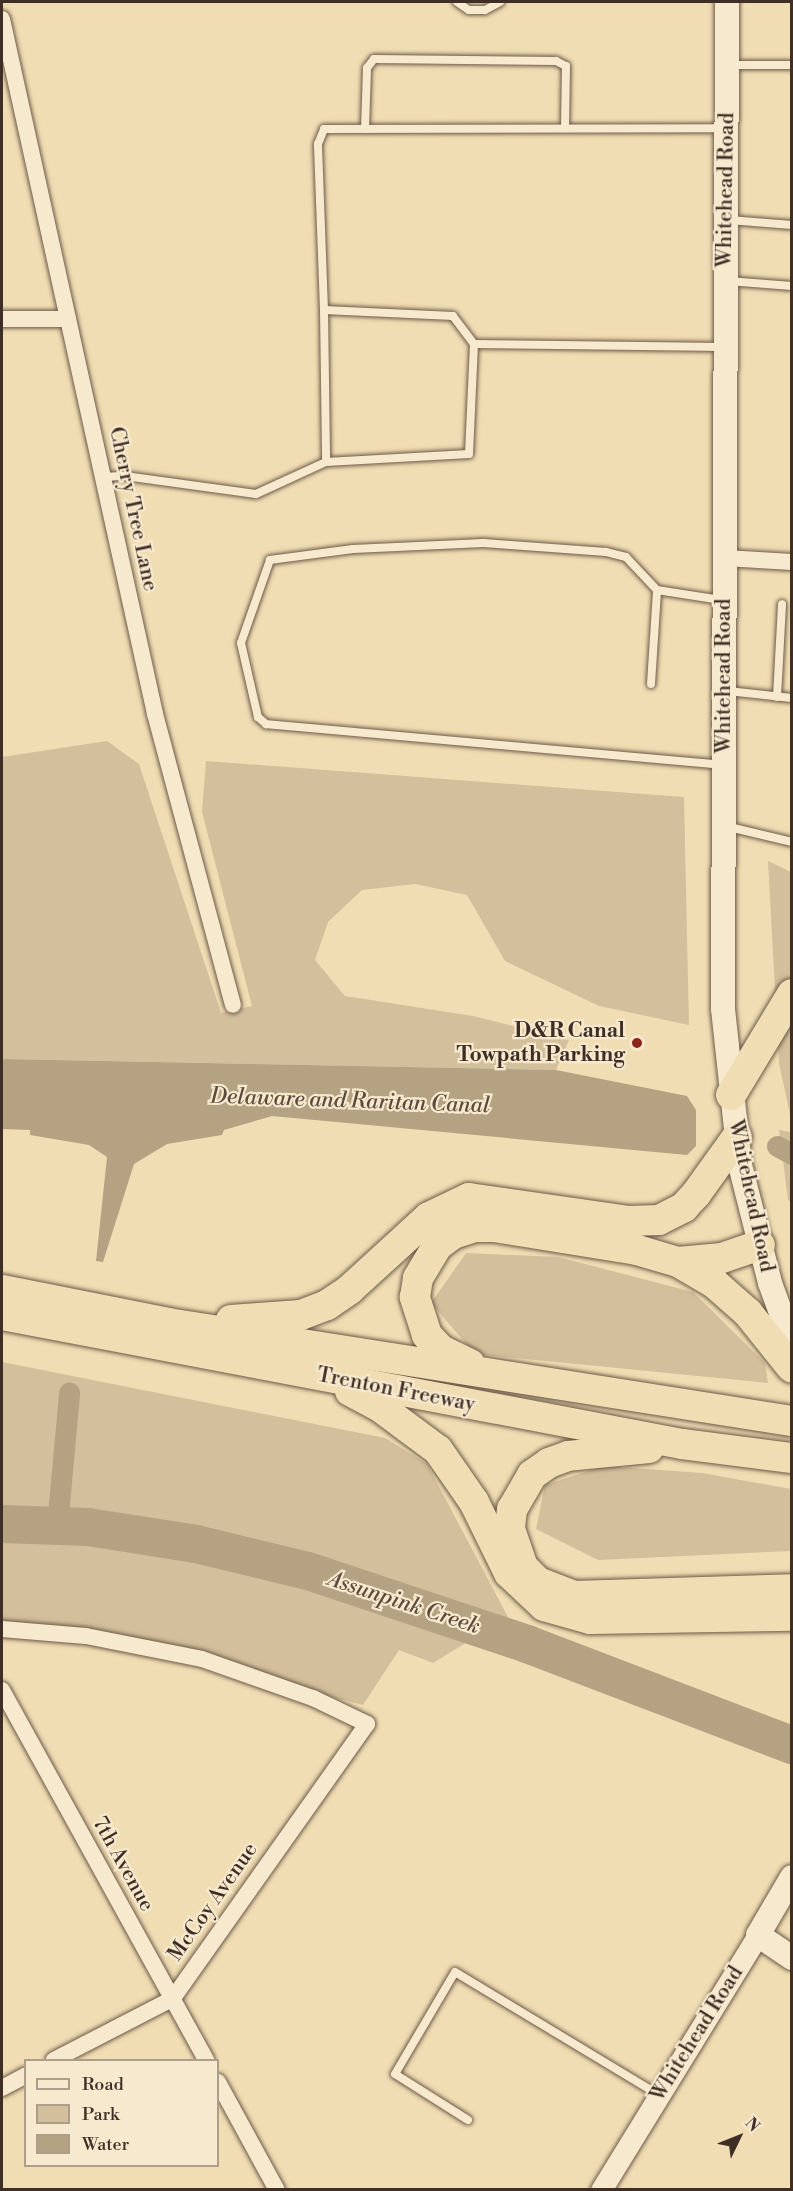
<!DOCTYPE html>
<html>
<head>
<meta charset="utf-8">
<style>
	body { margin:0 }
	#map { position:relative; width:793px; height:2191px; overflow:hidden; background:#f1ddb3; font-family:"Libre Bodoni",serif }
	div>[style] { position:absolute }
	[style*='--x'] { left:calc(var(--x)*1px); top:calc(var(--y)*1px); width:calc(var(--w)*1px); rotate:calc(var(--a)*1deg) }
	.green>* { inset:0; background:#d3bf9b }
	.water>* { inset:0; background:#b4a283 }
	.canal>* { height:21px; margin:-10.5px; padding:0 10.5px; transform-origin:10.5px; border-radius:10.5px; background:#b4a283 }
	.river>* { height:38px; margin:-19px; padding:0 19px; transform-origin:19px; border-radius:19px; background:#b4a283 }
	.roads { filter:drop-shadow(0 0 2px #6c5a49) drop-shadow(0 0 2px #6c5a49) }
	.service>* { height:8px; margin:-4px; padding:0 4px; transform-origin:4px; border-radius:4px; background:#f6e9ce }
	.minor>* { height:16px; margin:-8px; padding:0 8px; transform-origin:8px; border-radius:8px; background:#f6e9ce }
	.tertiary>* { height:21px; margin:-10.5px; padding:0 10.5px; transform-origin:10.5px; border-radius:10.5px; background:#f6e9ce }
	.secondary>* { height:24px; margin:-12px; padding:0 12px; transform-origin:12px; border-radius:12px; background:#f6e9ce }
	.motorway>* { height:30px; margin:-15px; padding:0 15px; transform-origin:15px; border-radius:15px; background:#f1ddb3 }
	.dots>* { width:16px; height:16px; translate:-50% -50%; box-sizing:border-box; border:3px solid #f6e9ce; border-radius:50% }
	span { translate:-50% -50%; white-space:nowrap; text-align:center; line-height:1.15; -webkit-text-stroke:4.5px #f6e9ce; paint-order:stroke }
	.street-label { font-size:21px; color:#3f2e26 }
	.poi-label { font-size:21px; color:#3f2e26; font-weight:700 }
	.right { translate:-100% -50%; text-align:right }
	.water-label { font-size:22px; color:#5c4b3d; font-style:italic }
	.frame { position:absolute; inset:0; border:3px solid #3f2e26; pointer-events:none }
	.legend { position:absolute; left:24px; top:2059px; width:195px; height:108px; box-sizing:border-box; background:#f6e9ce; border:2px solid #ad9e8b; margin:0; padding:8px 10px; list-style:none; font-size:18px; color:#3f2e26 }
	.legend li { display:flex; align-items:center; gap:12px; height:30px }
	.legend b { width:30px; border:2px solid #ad9e8b }
	.north { position:absolute; left:709px; top:2107px; width:60px; height:60px; -webkit-text-stroke:4px #f6e9ce; paint-order:stroke; rotate:47deg; font-size:16px; font-weight:700; line-height:24px; text-align:center; color:#3f2e26 }
	.north::after { content:''; display:block; margin:auto; width:21px; height:27px; background:#3f2e26; clip-path:polygon(50% 0,100% 100%,50% 72%,0 100%) }
</style>
</head>
<body>
<div id="map">
	<div class="green">
		<div style="clip-path:polygon(107px 741px,139px 764px,221px 1013px,252px 1006px,202px 812px,206px 761px,684px 797px,689px 1025px,599px 1006px,505px 961px,467px 895px,415px 884px,362px 890px,328px 922px,315px 960px,345px 996px,473px 1016px,569px 1040px,556px 1070px,2px 1059px,2px 757px)"></div>
		<div style="clip-path:polygon(768px 861px,791px 872px,791px 1119px,779px 1063px)"></div>
		<div style="clip-path:polygon(779px 1130px,791px 1132px,791px 1202px,788px 1200px)"></div>
		<div style="clip-path:polygon(466px 1253px,558px 1257px,693px 1292px,765px 1363px,768px 1383px,475px 1354px,431px 1303px)"></div>
		<div style="clip-path:polygon(2px 1362px,385px 1438px,427px 1464px,508px 1617px,433px 1663px,399px 1650px,363px 1705px,44px 1624px,2px 1628px)"></div>
		<div style="clip-path:polygon(604px 1466px,702px 1473px,791px 1489px,791px 1551px,598px 1560px,536px 1529px,545px 1485px)"></div>
	</div>
	<div class="water">
		<div style="clip-path:polygon(2px 1059px,556px 1070px,687px 1096px,696px 1110px,696px 1146px,687px 1155px,272px 1116px,224px 1130px,222px 1135px,167px 1144px,134px 1164px,103px 1262px,96px 1261px,107px 1157px,89px 1145px,30px 1135px,30px 1130px,2px 1129px)"></div>
	</div>
	<div class="canal">
		<div style="--x:777;--y:1146;--w:17;--a:28"></div>
		<div style="--x:57;--y:1526;--w:134;--a:-84.8"></div>
	</div>
	<div class="river">
		<div style="--x:2;--y:1524;--w:86;--a:2"></div>
		<div style="--x:88;--y:1527;--w:109;--a:8.9"></div>
		<div style="--x:196;--y:1544;--w:115;--a:13.6"></div>
		<div style="--x:308;--y:1571;--w:231;--a:18.4"></div>
		<div style="--x:527;--y:1644;--w:284;--a:20.9"></div>
	</div>
	<div class="roads">
		<div class="service">
			<div style="--x:457;--y:2;--w:14;--a:34"></div>
			<div style="--x:469;--y:10;--w:16;--a:0"></div>
			<div style="--x:485;--y:10;--w:17;--a:-28"></div>
			<div style="--x:729;--y:65;--w:63;--a:0"></div>
			<div style="--x:365;--y:129;--w:61;--a:-88.1"></div>
			<div style="--x:367;--y:68;--w:11;--a:-52"></div>
			<div style="--x:374;--y:59;--w:182;--a:0.6"></div>
			<div style="--x:556;--y:61;--w:11;--a:27"></div>
			<div style="--x:566;--y:66;--w:62;--a:90.9"></div>
			<div style="--x:729;--y:220;--w:63;--a:4.5"></div>
			<div style="--x:728;--y:281;--w:64;--a:4.5"></div>
			<div style="--x:324;--y:310;--w:152;--a:89.2"></div>
			<div style="--x:724;--y:347;--w:250;--a:-179.3"></div>
			<div style="--x:474;--y:344;--w:35;--a:-127"></div>
			<div style="--x:453;--y:316;--w:129;--a:-177.3"></div>
			<div style="--x:324;--y:310;--w:166;--a:-92.1"></div>
			<div style="--x:318;--y:144;--w:16;--a:-68"></div>
			<div style="--x:324;--y:129;--w:402;--a:-0.1"></div>
			<div style="--x:103;--y:477;--w:22;--a:-3"></div>
			<div style="--x:125;--y:476;--w:132;--a:7.8"></div>
			<div style="--x:256;--y:494;--w:77;--a:-24.6"></div>
			<div style="--x:326;--y:462;--w:143;--a:-3.2"></div>
			<div style="--x:469;--y:454;--w:110;--a:-87.4"></div>
			<div style="--x:721;--y:600;--w:65;--a:-171.1"></div>
			<div style="--x:657;--y:590;--w:45;--a:-133.2"></div>
			<div style="--x:626;--y:557;--w:21;--a:-166"></div>
			<div style="--x:606;--y:552;--w:123;--a:-175.8"></div>
			<div style="--x:483;--y:543;--w:130;--a:177.4"></div>
			<div style="--x:353;--y:549;--w:84;--a:172.5"></div>
			<div style="--x:270;--y:560;--w:88;--a:109.3"></div>
			<div style="--x:241;--y:643;--w:76;--a:77.1"></div>
			<div style="--x:258;--y:717;--w:11;--a:41"></div>
			<div style="--x:266;--y:724;--w:459;--a:5.1"></div>
			<div style="--x:651;--y:684;--w:94;--a:-86.3"></div>
			<div style="--x:728;--y:691;--w:64;--a:6.2"></div>
			<div style="--x:777;--y:697;--w:93;--a:-86.9"></div>
			<div style="--x:725;--y:826;--w:69;--a:13.4"></div>
			<div style="--x:468;--y:2120;--w:86;--a:-147.8"></div>
			<div style="--x:395;--y:2074;--w:118;--a:-59.5"></div>
			<div style="--x:455;--y:1972;--w:238;--a:31.1"></div>
		</div>
		<div class="minor">
			<div style="--x:2;--y:19;--w:712;--a:77.58"></div>
			<div style="--x:155;--y:714;--w:301;--a:75"></div>
			<div style="--x:2;--y:319;--w:66;--a:0"></div>
			<div style="--x:725;--y:558;--w:67;--a:3.4"></div>
			<div style="--x:2;--y:1629;--w:84;--a:4.8"></div>
			<div style="--x:86;--y:1636;--w:118;--a:11.2"></div>
			<div style="--x:202;--y:1659;--w:118;--a:19.4"></div>
			<div style="--x:313;--y:1698;--w:60;--a:25.7"></div>
			<div style="--x:367;--y:1724;--w:337;--a:125.3"></div>
			<div style="--x:172;--y:1999;--w:133;--a:152.7"></div>
			<div style="--x:2;--y:1690;--w:423;--a:61.1"></div>
			<div style="--x:218;--y:2082;--w:123;--a:61.4"></div>
			<div style="--x:2;--y:2088;--w:27;--a:-28"></div>
		</div>
		<div class="tertiary">
			<div style="--x:601;--y:2190;--w:299;--a:-58.4"></div>
		</div>
		<div class="secondary">
			<div style="--x:727;--y:2;--w:1007;--a:90.23"></div>
			<div style="--x:723;--y:1009;--w:157;--a:83.8"></div>
			<div style="--x:740;--y:1165;--w:122;--a:75.7"></div>
			<div style="--x:770;--y:1283;--w:64;--a:69.9"></div>
			<div style="--x:792;--y:1877;--w:67;--a:120.4"></div>
			<div style="--x:758;--y:1935;--w:41;--a:34.1"></div>
		</div>
		<div class="motorway">
			<div style="--x:731;--y:1095;--w:118;--a:-58.9"></div>
			<div style="--x:678;--y:1262;--w:44;--a:-5.2"></div>
			<div style="--x:722;--y:1258;--w:40;--a:-18.9"></div>
			<div style="--x:2;--y:1290;--w:169;--a:11.2"></div>
			<div style="--x:168;--y:1323;--w:632;--a:8.93"></div>
			<div style="--x:2;--y:1315;--w:692;--a:10.74"></div>
			<div style="--x:682;--y:1444;--w:111;--a:7.3"></div>
			<div style="--x:231;--y:1320;--w:70;--a:-4.1"></div>
			<div style="--x:301;--y:1315;--w:28;--a:-21"></div>
			<div style="--x:327;--y:1305;--w:27;--a:-34"></div>
			<div style="--x:349;--y:1290;--w:108;--a:-42.4"></div>
			<div style="--x:429;--y:1217;--w:44;--a:-25.4"></div>
			<div style="--x:469;--y:1198;--w:162;--a:8.2"></div>
			<div style="--x:629;--y:1221;--w:30;--a:-2"></div>
			<div style="--x:659;--y:1220;--w:28;--a:-27"></div>
			<div style="--x:684;--y:1207;--w:18;--a:-47"></div>
			<div style="--x:696;--y:1194;--w:70;--a:-54.3"></div>
			<div style="--x:470;--y:1364;--w:32;--a:-154"></div>
			<div style="--x:441;--y:1350;--w:21;--a:-133"></div>
			<div style="--x:427;--y:1335;--w:40;--a:-108"></div>
			<div style="--x:415;--y:1297;--w:19;--a:-81"></div>
			<div style="--x:418;--y:1278;--w:37;--a:-59"></div>
			<div style="--x:437;--y:1246;--w:20;--a:-37"></div>
			<div style="--x:453;--y:1234;--w:23;--a:-18"></div>
			<div style="--x:475;--y:1227;--w:19;--a:0"></div>
			<div style="--x:494;--y:1227;--w:145;--a:9.1"></div>
			<div style="--x:637;--y:1250;--w:43;--a:16.3"></div>
			<div style="--x:678;--y:1262;--w:42;--a:30.3"></div>
			<div style="--x:714;--y:1283;--w:45;--a:41.4"></div>
			<div style="--x:748;--y:1313;--w:70;--a:51.3"></div>
			<div style="--x:350;--y:1391;--w:34;--a:28"></div>
			<div style="--x:380;--y:1407;--w:72;--a:36.6"></div>
			<div style="--x:438;--y:1450;--w:63;--a:55.3"></div>
			<div style="--x:474;--y:1502;--w:79;--a:63.8"></div>
			<div style="--x:509;--y:1573;--w:48;--a:43.3"></div>
			<div style="--x:544;--y:1606;--w:48;--a:15.8"></div>
			<div style="--x:590;--y:1619;--w:202;--a:-0.9"></div>
			<div style="--x:649;--y:1448;--w:81;--a:174.4"></div>
			<div style="--x:568;--y:1456;--w:20;--a:160"></div>
			<div style="--x:549;--y:1463;--w:21;--a:145"></div>
			<div style="--x:532;--y:1475;--w:39;--a:120"></div>
			<div style="--x:512;--y:1509;--w:20;--a:96"></div>
			<div style="--x:510;--y:1529;--w:40;--a:71.1"></div>
			<div style="--x:523;--y:1567;--w:21;--a:45"></div>
			<div style="--x:538;--y:1582;--w:39;--a:21"></div>
			<div style="--x:574;--y:1596;--w:218;--a:-1.8"></div>
		</div>
	</div>
	<div class="dots">
		<div style="left:637px;top:1043px;background:#8f2418"></div>
	</div>
	<div class="street-label">
		<span style="left:726px;top:190px;rotate:-89deg">Whitehead Road</span>
		<span style="left:133px;top:509px;rotate:78deg">Cherry Tree Lane</span>
		<span style="left:724px;top:676px;rotate:-90deg">Whitehead Road</span>
		<span style="left:751px;top:1196px;rotate:78deg">Whitehead Road</span>
		<span style="left:396px;top:1390px;rotate:11deg">Trenton Freeway</span>
		<span style="left:123px;top:1864px;rotate:61deg">7th Avenue</span>
		<span style="left:213px;top:1902px;rotate:-55deg">McCoy Avenue</span>
		<span style="left:697px;top:2034px;rotate:-58deg">Whitehead Road</span>
	</div>
	<div class="poi-label">
		<span class="right" style="left:625px;top:1043px">D&amp;R Canal<br>Towpath Parking</span>
	</div>
	<div class="water-label">
		<span style="left:350px;top:1101px;rotate:2deg">Delaware and Raritan Canal</span>
		<span style="left:404px;top:1603px;rotate:18deg">Assunpink Creek</span>
	</div>
	<div class="frame"></div>
	<ul class="legend">
	<li><b style="height:8px;background:#f6e9ce"></b>Road</li>
	<li><b style="height:16px;background:#d3bf9b"></b>Park</li>
	<li><b style="height:16px;background:#b4a283"></b>Water</li>
	</ul>
	<div class="north">N</div>
</div>
</body>
</html>
